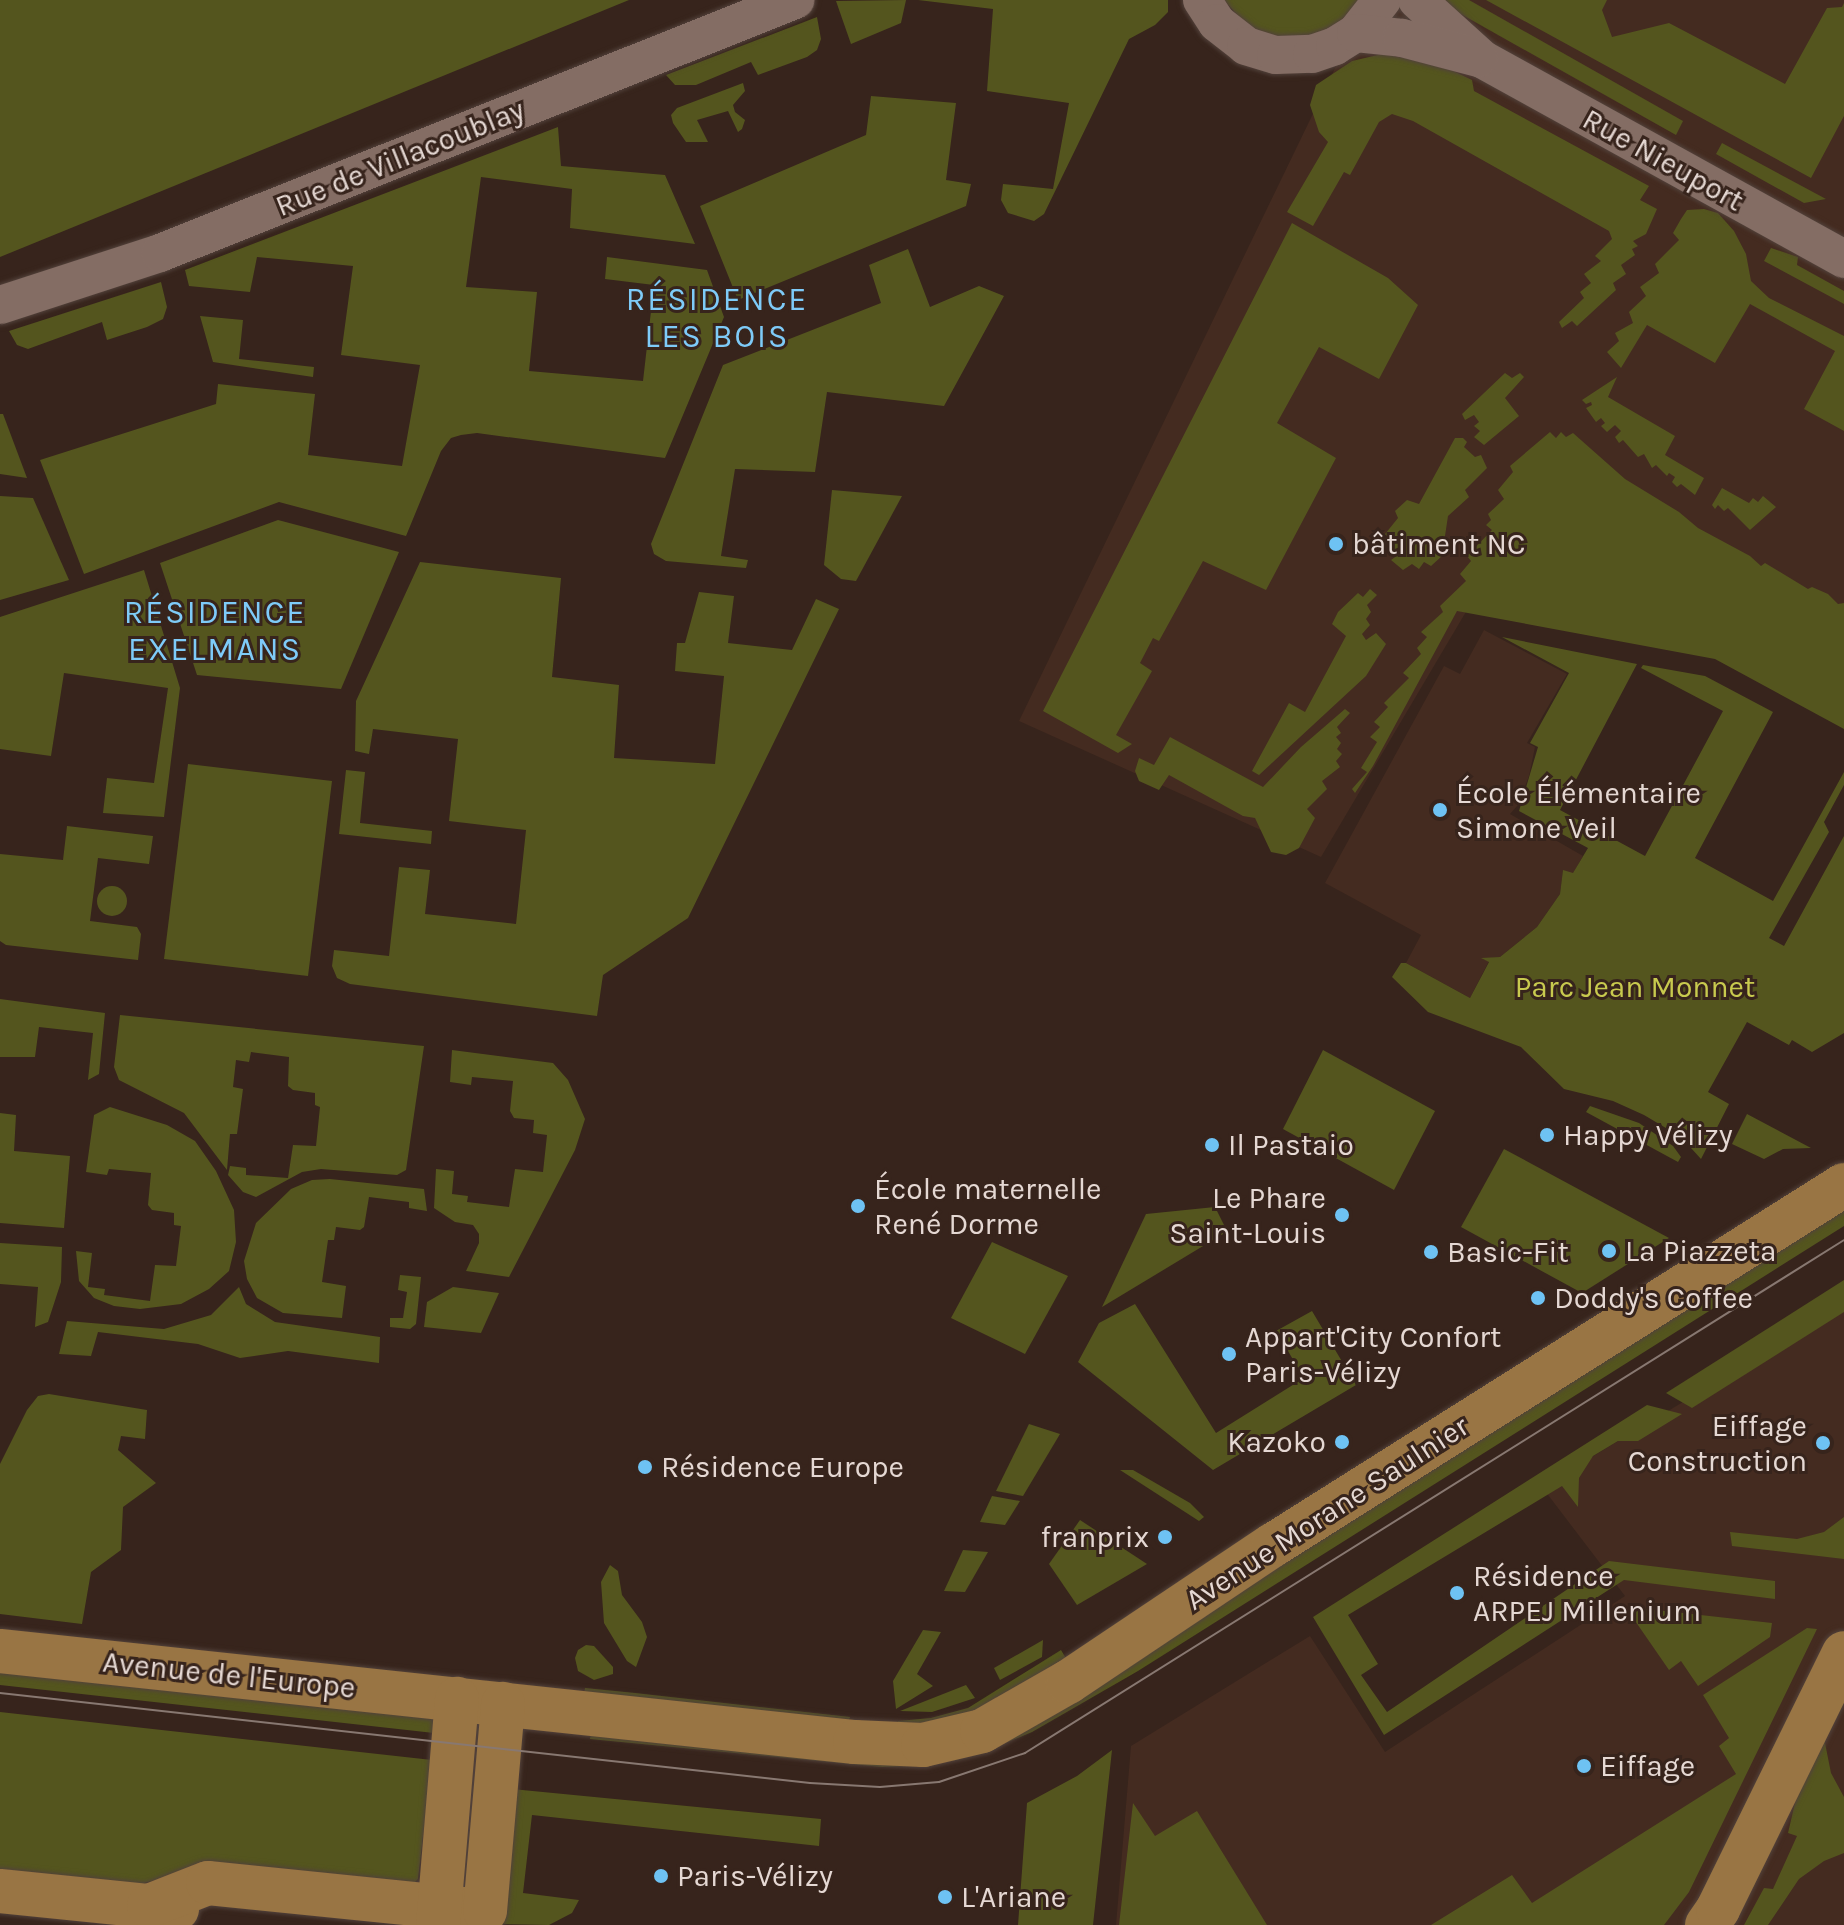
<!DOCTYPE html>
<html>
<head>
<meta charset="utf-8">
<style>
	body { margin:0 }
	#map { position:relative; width:1844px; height:1925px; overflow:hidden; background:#37241c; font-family:Karla,sans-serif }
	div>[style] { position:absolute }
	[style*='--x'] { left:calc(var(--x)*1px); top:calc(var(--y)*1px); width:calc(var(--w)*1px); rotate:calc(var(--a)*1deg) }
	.built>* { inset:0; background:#442b20 }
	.green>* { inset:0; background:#54551e }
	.round { border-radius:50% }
	.roads { filter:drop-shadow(0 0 2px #52423b) drop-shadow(0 0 2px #52423b) }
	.minor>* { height:38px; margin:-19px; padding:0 19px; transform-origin:19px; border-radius:19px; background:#846d64 }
	.major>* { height:44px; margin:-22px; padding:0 22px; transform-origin:22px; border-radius:22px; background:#997544 }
	.tram>* { height:2px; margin:-1px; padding:0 1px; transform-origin:1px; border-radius:1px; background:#887871 }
	.dots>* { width:22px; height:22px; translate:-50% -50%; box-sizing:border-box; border:4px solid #37241c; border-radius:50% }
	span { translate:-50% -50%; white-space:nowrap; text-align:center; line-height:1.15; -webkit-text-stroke:6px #37241c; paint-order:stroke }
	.street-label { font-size:30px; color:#e5d8d3 }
	.poi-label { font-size:30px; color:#e5d8d3 }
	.left { translate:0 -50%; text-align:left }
	.right { translate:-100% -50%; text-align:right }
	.park-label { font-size:30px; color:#c8ca4e }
	.neighbourhood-label { font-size:32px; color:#7ecbf8; letter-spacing:2px }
</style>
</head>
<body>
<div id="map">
	<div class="built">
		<div style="clip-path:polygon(1368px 0,1844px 0,1844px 721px,1719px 653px,1470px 605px,1321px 857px,1019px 721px)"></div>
		<div style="clip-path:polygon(1484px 630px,1567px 674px,1527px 743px,1535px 747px,1529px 776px,1518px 805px,1510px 814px,1583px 856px,1573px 874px,1563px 871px,1560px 894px,1537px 927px,1500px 957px,1483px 959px,1489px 961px,1470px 998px,1406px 963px,1421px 935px,1325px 883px,1444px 666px,1460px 674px)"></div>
		<div style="clip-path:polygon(1844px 1305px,1844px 1925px,1116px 1925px,1131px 1746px,1310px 1636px,1385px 1752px,1625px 1596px,1542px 1487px)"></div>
	</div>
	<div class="green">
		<div style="clip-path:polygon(0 0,629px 0,0 257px)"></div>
		<div style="clip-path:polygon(906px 0,901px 23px,851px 44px,836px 1px)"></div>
		<div style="clip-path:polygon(918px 0,1168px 0,1168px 12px,1155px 25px,1129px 39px,1044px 214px,1034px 221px,1008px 213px,1001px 200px,1003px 184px,1053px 189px,1069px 103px,987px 91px,993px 9px)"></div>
		<div style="clip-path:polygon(1224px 0,1366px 0,1328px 35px,1274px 39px,1249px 28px)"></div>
		<div style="clip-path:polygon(1436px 0,1469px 0,1683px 121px,1676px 135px)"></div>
		<div style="clip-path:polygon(1486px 0,1607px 0,1602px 10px,1612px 37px,1669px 23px,1785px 84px,1827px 8px,1842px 7px,1844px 3px,1844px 116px,1811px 178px)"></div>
		<div style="clip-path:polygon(817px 17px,821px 39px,817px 50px,807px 57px,758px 75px,751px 62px,696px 85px,675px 85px,666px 75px)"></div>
		<div style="clip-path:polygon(1382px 54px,1439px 64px,1472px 80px,1474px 91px,1649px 186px,1640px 200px,1657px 209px,1646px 234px,1633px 241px,1638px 246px,1632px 249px,1635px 255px,1621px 265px,1626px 274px,1613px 283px,1616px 290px,1577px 326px,1572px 321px,1562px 328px,1559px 322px,1584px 298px,1580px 292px,1591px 283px,1584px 274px,1601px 261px,1595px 256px,1612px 239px,1609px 231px,1413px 121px,1392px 114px,1379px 122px,1350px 175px,1344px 172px,1313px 226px,1287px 212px,1328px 142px,1319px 132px,1310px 105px,1316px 85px,1352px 61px)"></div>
		<div style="clip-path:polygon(743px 83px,745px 91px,733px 105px,735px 112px,745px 120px,742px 129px,738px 132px,728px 111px,697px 120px,708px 142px,686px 142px,673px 123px,671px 115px,677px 108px)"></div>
		<div style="clip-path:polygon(871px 96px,956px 103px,946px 180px,971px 184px,966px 206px,738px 300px,700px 206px,866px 135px)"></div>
		<div style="clip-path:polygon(558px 127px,561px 166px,665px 175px,695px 244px,570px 228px,572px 189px,481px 177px,466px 287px,537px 292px,529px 371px,643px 381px,654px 285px,605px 279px,607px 257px,707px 270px,724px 317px,665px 458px,477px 433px,461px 435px,451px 438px,441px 451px,406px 536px,279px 502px,84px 574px,40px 460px,216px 404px,218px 384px,315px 394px,308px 455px,402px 466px,420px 365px,341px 355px,353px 266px,257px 257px,250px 292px,189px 286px,185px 270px)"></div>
		<div style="clip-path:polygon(1722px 143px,1826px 199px,1804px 203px,1716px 154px)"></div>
		<div style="clip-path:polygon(1704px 209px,1718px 213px,1734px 231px,1746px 254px,1751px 281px,1769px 298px,1844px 336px,1844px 431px,1804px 409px,1835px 351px,1750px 304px,1715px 363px,1647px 325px,1621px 368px,1607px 352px,1619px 341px,1615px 333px,1633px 323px,1629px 312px,1646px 296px,1640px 287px,1659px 273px,1655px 264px,1679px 240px,1673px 233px,1681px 219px,1687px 210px)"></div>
		<div style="clip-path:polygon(1292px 223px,1388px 278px,1418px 305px,1379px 379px,1319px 347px,1277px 423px,1336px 458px,1266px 590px,1203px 561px,1159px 641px,1153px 638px,1140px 663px,1152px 671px,1116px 735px,1132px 744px,1118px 753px,1043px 711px)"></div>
		<div style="clip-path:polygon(1771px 248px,1798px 257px,1797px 265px,1844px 291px,1844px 304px,1764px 261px)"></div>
		<div style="clip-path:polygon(908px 249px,930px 307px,979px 286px,1004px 296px,944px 406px,827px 392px,815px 472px,735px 469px,721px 556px,748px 560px,746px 568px,666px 561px,654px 554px,651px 544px,723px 365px,881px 303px,869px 265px)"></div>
		<div style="clip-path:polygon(161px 282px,167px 307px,163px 319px,147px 327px,107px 340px,102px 322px,28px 349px,17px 345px,9px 331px)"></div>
		<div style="clip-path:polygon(200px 316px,243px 320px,239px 359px,314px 367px,313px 377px,213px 362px)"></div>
		<div style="clip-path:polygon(1505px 373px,1512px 378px,1520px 373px,1524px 377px,1505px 398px,1519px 416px,1484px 445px,1474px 437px,1480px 431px,1474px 426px,1479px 422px,1474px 415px,1465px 420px,1462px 414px)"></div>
		<div style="clip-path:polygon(1617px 377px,1608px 397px,1675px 436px,1665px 455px,1704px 478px,1695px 495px,1681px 484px,1677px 487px,1672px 482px,1675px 477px,1669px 473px,1667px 476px,1656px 465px,1652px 468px,1644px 454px,1638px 457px,1623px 440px,1619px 443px,1615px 437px,1621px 431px,1615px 425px,1607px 432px,1601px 426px,1605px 423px,1601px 418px,1596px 422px,1586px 408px,1592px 405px,1591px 402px,1586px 404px,1582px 400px)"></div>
		<div style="clip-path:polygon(0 414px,3px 414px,27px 478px,0 474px)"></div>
		<div style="clip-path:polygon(1550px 432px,1556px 438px,1561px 432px,1566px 437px,1573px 433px,1625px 479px,1679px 512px,1698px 528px,1750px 556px,1761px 566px,1765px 563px,1808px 589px,1812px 587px,1828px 594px,1838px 604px,1844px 603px,1844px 729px,1715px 659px,1457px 611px,1373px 766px,1355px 793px,1352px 789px,1367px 772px,1361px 768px,1377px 742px,1370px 737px,1380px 727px,1374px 722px,1388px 707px,1384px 703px,1409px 678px,1403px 673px,1421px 654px,1417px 648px,1427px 637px,1421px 632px,1443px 612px,1440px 606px,1466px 581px,1460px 574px,1471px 561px,1467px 556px,1492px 530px,1486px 525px,1491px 520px,1488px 514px,1504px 499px,1498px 490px,1513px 472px,1510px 466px)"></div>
		<div style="clip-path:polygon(1455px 438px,1463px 438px,1467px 442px,1464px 447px,1475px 457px,1481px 455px,1487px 468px,1465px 490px,1469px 497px,1448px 516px,1442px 556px,1431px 566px,1424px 562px,1419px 569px,1412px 564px,1403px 570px,1391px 560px,1398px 555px,1387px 544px,1382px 547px,1377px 544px,1398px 518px,1395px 511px,1407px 500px,1419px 504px)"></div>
		<div style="clip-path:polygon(1722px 488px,1749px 503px,1753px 498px,1758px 502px,1763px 496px,1776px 507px,1750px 530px,1728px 508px,1724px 511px,1718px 505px,1715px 509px,1712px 505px)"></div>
		<div style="clip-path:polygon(832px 490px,902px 496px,856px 581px,841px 579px,824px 565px)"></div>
		<div style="clip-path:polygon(0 496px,33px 498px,69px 580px,0 600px)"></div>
		<div style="clip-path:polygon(278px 520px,399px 552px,341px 689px,197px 675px,160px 563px)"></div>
		<div style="clip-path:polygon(420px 562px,561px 578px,552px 677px,619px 685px,614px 758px,715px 764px,724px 676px,675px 671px,677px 643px,685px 643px,699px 592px,734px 596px,728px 643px,792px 650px,816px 599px,839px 609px,688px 918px,603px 975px,597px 1016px,350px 984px,337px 978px,332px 966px,334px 950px,389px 956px,399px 867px,430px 870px,425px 914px,516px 924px,526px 830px,449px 821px,458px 739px,373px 729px,369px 754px,355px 751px,356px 701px)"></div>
		<div style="clip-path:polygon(144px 570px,180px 688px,164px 817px,103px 813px,107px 778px,154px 783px,168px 688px,64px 673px,51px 756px,0 749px,0 617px)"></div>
		<div style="clip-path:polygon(1370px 589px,1377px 595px,1367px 605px,1371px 612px,1366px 619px,1370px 625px,1362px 634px,1366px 640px,1376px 633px,1386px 644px,1366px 676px,1259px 775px,1252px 771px,1289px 703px,1305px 712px,1346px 636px,1332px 624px,1338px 612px,1358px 593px,1363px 597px)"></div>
		<div style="clip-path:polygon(1502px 637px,1637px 664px,1560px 810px,1645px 856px,1723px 711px,1641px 668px,1643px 665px,1705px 676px,1773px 712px,1695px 858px,1773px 901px,1844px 772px,1844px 785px,1824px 822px,1829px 832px,1769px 938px,1784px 946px,1844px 836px,1844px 1033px,1812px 1052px,1792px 1040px,1789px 1045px,1747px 1022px,1708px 1092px,1729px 1104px,1701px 1159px,1681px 1137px,1644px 1115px,1613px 1101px,1564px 1089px,1521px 1047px,1428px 1012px,1392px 977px,1401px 963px,1406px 963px,1470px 998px,1489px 962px,1481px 958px,1500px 957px,1537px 927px,1560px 894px,1563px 870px,1573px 873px,1588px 848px,1519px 811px,1538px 747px,1530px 743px,1569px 673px)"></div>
		<div style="clip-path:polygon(1345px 709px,1350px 713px,1337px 727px,1341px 733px,1336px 737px,1341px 743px,1337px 749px,1342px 754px,1336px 761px,1340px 767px,1322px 781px,1327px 789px,1307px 809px,1315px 818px,1299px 848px,1286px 855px,1271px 852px,1255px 818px,1243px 816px,1169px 775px,1159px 790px,1139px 781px,1135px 771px,1139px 758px,1154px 765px,1170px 737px,1263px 787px,1301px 747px)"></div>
		<div style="clip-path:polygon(188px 764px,332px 781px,308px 976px,164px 959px)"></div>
		<div style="clip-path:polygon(346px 770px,365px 772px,360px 823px,432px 831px,431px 844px,339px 834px)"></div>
		<div style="clip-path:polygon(67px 826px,153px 836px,149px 864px,98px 858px,90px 921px,137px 927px,141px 934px,138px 960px,6px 945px,0 941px,0 854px,63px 860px)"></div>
		<div class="round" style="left:97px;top:886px;width:30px;height:30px"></div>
		<div style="clip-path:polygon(0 999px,105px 1013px,99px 1074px,88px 1080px,93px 1033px,39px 1027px,35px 1057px,0 1057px)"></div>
		<div style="clip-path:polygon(120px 1015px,424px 1046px,406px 1170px,397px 1175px,321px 1169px,302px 1172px,256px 1197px,243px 1192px,228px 1175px,230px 1166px,246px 1168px,246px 1175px,288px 1178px,293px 1145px,316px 1146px,320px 1107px,315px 1105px,315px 1093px,293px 1090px,288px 1086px,289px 1057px,251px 1052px,249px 1062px,236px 1060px,233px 1087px,243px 1089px,237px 1134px,230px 1134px,227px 1170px,184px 1113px,119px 1080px,114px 1067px)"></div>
		<div style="clip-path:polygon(452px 1050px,553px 1063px,568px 1080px,585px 1119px,575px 1150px,509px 1277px,466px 1271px,479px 1243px,479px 1234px,473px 1225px,455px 1222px,434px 1208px,436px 1169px,454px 1171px,452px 1194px,468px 1196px,467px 1202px,509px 1207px,515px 1169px,543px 1172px,547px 1135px,533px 1133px,534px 1120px,514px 1118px,510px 1111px,513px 1081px,472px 1077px,471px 1085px,450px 1082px)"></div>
		<div style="clip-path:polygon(1323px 1050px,1435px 1111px,1394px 1190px,1283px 1129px)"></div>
		<div style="clip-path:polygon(1590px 1106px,1639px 1123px,1673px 1146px,1681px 1157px,1678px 1162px,1586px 1112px)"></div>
		<div style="clip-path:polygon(110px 1107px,167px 1125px,195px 1141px,216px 1171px,234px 1210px,236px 1242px,229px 1271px,209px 1289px,181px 1304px,140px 1309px,114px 1306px,94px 1298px,79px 1281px,76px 1251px,92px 1253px,88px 1287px,105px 1289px,104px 1295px,150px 1301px,155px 1265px,176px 1266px,181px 1226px,174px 1225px,174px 1213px,152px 1210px,148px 1205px,151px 1173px,109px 1169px,107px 1175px,86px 1172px,94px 1115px)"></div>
		<div style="clip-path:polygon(0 1113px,16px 1115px,14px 1151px,70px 1156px,64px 1228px,0 1223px)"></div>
		<div style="clip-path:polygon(1747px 1114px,1811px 1148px,1783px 1149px,1764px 1159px,1732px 1144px)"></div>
		<div style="clip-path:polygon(1504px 1149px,1669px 1238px,1582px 1293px,1461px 1227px)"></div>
		<div style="clip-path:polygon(330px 1179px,424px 1189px,427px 1211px,409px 1208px,409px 1202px,369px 1197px,364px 1227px,360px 1230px,336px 1227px,334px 1240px,328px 1240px,322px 1282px,346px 1286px,342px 1318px,283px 1313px,257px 1298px,247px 1279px,244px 1261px,256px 1223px,291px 1189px,312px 1180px)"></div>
		<div style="clip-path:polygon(1844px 1201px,1844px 1226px,1138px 1671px,1032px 1732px,996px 1747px,910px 1766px,882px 1767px,590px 1739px,591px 1731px,929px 1748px)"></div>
		<div style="clip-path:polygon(1215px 1207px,1225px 1227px,1223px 1234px,1102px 1307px,1146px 1214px)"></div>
		<div style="clip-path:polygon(992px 1242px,1068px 1276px,1025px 1354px,951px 1318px)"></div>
		<div style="clip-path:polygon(0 1243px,62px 1247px,61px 1282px,48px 1322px,35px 1327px,38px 1287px,0 1284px)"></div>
		<div style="clip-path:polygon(400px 1275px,421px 1277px,416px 1324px,410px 1329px,390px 1327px,390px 1318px,403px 1318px,407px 1292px,398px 1290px)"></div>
		<div style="clip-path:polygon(1844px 1280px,1844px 1312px,1692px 1408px,1666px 1393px)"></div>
		<div style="clip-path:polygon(239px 1287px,246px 1304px,275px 1322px,380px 1337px,379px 1363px,288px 1351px,240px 1358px,198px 1344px,98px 1332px,91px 1356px,59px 1354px,67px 1321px,164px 1329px,211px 1315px)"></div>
		<div style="clip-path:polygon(453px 1287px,499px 1293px,481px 1333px,424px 1327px,427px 1302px)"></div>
		<div style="clip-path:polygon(1135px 1304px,1216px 1433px,1304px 1378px,1276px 1331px,1312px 1311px,1356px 1385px,1213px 1470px,1078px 1362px,1099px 1323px)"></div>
		<div style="clip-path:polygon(49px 1394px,147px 1410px,145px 1439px,121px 1436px,118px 1450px,156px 1483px,123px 1507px,121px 1550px,91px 1572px,82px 1624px,0 1614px,0 1464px,27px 1410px,38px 1396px)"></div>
		<div style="clip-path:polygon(1647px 1405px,1682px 1414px,1638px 1441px,1618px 1441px,1593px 1456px,1579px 1478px,1578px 1507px,1562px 1486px,1348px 1615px,1378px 1664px,1361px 1675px,1387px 1712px,1609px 1561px,1775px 1581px,1775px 1599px,1624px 1580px,1384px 1735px,1313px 1617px)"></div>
		<div style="clip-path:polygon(1029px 1424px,1060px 1434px,1023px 1496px,996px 1491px)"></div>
		<div style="clip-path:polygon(1120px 1470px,1133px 1470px,1190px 1503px,1204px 1517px,1199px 1521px)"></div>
		<div style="clip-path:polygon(992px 1496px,1020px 1501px,1005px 1525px,980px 1522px)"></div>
		<div style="clip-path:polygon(1844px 1517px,1844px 1559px,1732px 1546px,1730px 1532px,1797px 1539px,1824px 1532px)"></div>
		<div style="clip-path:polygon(1080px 1520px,1147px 1564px,1077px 1605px,1049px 1564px)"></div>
		<div style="clip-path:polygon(963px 1550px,988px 1552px,965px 1592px,944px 1591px)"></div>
		<div style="clip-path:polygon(610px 1565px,618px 1571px,622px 1595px,642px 1622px,647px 1637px,636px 1667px,627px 1661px,604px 1623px,601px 1582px)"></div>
		<div style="clip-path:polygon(1638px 1608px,1772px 1623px,1770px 1637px,1698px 1686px,1681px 1661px,1669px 1670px,1631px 1615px)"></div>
		<div style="clip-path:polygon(1807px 1628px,1817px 1629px,1689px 1892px,1664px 1925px,1431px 1925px,1512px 1875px,1532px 1903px,1736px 1774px,1719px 1746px,1729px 1738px,1703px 1695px)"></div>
		<div style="clip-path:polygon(923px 1630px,941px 1632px,917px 1674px,933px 1686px,896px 1709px,893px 1681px)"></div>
		<div style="clip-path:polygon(1043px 1640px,1042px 1657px,1000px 1680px,994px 1668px)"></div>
		<div style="clip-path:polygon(586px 1645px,594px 1646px,613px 1667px,613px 1674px,594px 1680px,578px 1671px,575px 1658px,578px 1650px)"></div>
		<div style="clip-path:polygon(1061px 1650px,1067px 1660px,984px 1710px,899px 1731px,898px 1721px,931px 1718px,968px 1708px)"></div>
		<div style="clip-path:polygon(0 1666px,434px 1717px,434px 1733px,0 1685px)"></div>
		<div style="clip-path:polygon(966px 1685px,975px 1698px,932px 1712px,900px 1711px)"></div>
		<div style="clip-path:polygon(585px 1688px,635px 1693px,850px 1717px,846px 1727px,584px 1694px)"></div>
		<div style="clip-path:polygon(0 1712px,432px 1760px,418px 1879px,405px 1892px,201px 1868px,110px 1892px,0 1879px)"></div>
		<div style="clip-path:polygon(1822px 1728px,1831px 1773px,1844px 1797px,1844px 1853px,1824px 1861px,1799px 1879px,1768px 1925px,1744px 1925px,1764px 1888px,1773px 1889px,1797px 1836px,1788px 1833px,1800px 1781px)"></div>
		<div style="clip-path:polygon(1112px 1750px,1093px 1925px,1018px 1925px,1027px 1803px,1077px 1776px)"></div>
		<div style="clip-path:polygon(512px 1789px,821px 1819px,819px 1846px,532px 1815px,523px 1893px,579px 1900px,572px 1913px,549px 1925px,500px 1924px)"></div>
		<div style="clip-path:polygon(1133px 1803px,1155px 1836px,1197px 1811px,1267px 1925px,1119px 1925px)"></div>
	</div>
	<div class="roads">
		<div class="minor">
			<div style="--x:1202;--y:0;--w:27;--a:57"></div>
			<div style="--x:1217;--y:23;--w:37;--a:38"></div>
			<div style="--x:1246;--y:46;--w:31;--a:17"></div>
			<div style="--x:1276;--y:55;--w:36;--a:-2"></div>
			<div style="--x:1312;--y:54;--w:24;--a:-19"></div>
			<div style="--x:1335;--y:46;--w:25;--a:-32"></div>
			<div style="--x:1356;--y:33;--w:42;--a:-51.8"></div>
			<div style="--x:1417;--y:0;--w:88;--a:42.2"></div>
			<div style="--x:1482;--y:59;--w:414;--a:28.9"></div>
			<div style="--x:1356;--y:33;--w:46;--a:6.2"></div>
			<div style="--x:1402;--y:38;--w:79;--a:14.7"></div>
			<div style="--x:0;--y:305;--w:168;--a:-18"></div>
			<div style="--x:160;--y:253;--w:684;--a:-21.72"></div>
		</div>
		<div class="major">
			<div style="--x:0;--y:1651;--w:860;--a:6.08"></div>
			<div style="--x:855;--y:1742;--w:68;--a:2.5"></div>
			<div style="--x:923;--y:1745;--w:61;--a:-13.3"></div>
			<div style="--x:982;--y:1731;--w:99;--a:-29.7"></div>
			<div style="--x:1068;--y:1682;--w:247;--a:-33.8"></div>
			<div style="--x:1273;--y:1545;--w:675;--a:-32.23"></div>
			<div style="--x:0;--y:1891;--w:178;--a:5.8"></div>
			<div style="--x:149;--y:1906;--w:63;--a:-21.3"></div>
			<div style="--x:208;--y:1883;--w:278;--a:5.8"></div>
			<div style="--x:485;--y:1911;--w:208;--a:-85"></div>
			<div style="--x:438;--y:1925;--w:227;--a:-85.2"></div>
			<div style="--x:1707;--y:1925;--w:19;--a:-55"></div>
			<div style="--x:1718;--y:1909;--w:285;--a:-63.8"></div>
		</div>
	</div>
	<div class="tram">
		<div style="--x:0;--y:1693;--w:815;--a:6.34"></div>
		<div style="--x:810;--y:1783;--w:70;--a:3.3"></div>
		<div style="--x:880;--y:1787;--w:59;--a:-4.8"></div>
		<div style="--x:939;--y:1782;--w:91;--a:-18.6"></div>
		<div style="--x:1025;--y:1753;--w:966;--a:-32.06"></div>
	</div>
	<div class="dots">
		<div style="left:1336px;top:544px;background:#6ec2f3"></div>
		<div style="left:1440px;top:810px;background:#6ec2f3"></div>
		<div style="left:1547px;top:1135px;background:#6ec2f3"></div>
		<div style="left:1212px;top:1145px;background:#6ec2f3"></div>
		<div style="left:858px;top:1206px;background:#6ec2f3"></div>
		<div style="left:1342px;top:1215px;background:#6ec2f3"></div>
		<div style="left:1609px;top:1251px;background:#6ec2f3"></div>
		<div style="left:1431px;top:1252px;background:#6ec2f3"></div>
		<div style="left:1538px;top:1298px;background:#6ec2f3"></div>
		<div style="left:1229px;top:1354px;background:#6ec2f3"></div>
		<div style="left:1342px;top:1442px;background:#6ec2f3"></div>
		<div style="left:1823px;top:1443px;background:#6ec2f3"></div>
		<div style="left:645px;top:1467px;background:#6ec2f3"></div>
		<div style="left:1165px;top:1537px;background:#6ec2f3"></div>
		<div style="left:1457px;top:1593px;background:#6ec2f3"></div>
		<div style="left:1584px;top:1766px;background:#6ec2f3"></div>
		<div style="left:661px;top:1876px;background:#6ec2f3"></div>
		<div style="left:945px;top:1897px;background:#6ec2f3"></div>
	</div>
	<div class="street-label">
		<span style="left:400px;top:158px;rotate:-22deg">Rue de Villacoublay</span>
		<span style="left:1663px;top:160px;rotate:29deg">Rue Nieuport</span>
		<span style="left:1327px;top:1513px;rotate:-33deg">Avenue Morane Saulnier</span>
		<span style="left:229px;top:1675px;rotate:6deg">Avenue de l'Europe</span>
	</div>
	<div class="poi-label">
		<span class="left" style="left:1352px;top:544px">bâtiment NC</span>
		<span class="left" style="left:1456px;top:810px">École Élémentaire<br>Simone Veil</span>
		<span class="left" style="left:1563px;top:1135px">Happy Vélizy</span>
		<span class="left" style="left:1228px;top:1145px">Il Pastaio</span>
		<span class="left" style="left:874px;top:1206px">École maternelle<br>René Dorme</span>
		<span class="right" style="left:1326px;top:1215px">Le Phare<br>Saint-Louis</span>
		<span class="left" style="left:1625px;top:1251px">La Piazzeta</span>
		<span class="left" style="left:1447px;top:1252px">Basic-Fit</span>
		<span class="left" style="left:1554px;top:1298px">Doddy's Coffee</span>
		<span class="left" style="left:1245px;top:1354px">Appart'City Confort<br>Paris-Vélizy</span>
		<span class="right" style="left:1807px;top:1443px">Eiffage<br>Construction</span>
		<span class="right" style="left:1326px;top:1442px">Kazoko</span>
		<span class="left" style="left:661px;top:1467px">Résidence Europe</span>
		<span class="right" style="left:1149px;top:1537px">franprix</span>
		<span class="left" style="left:1473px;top:1593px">Résidence<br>ARPEJ Millenium</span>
		<span class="left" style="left:1600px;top:1766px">Eiffage</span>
		<span class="left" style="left:677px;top:1876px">Paris-Vélizy</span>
		<span class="left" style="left:961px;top:1897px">L'Ariane</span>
	</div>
	<div class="park-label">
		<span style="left:1635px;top:987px">Parc Jean Monnet</span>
	</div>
	<div class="neighbourhood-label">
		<span style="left:717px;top:319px">RÉSIDENCE<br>LES BOIS</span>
		<span style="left:215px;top:632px">RÉSIDENCE<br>EXELMANS</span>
	</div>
</div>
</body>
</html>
